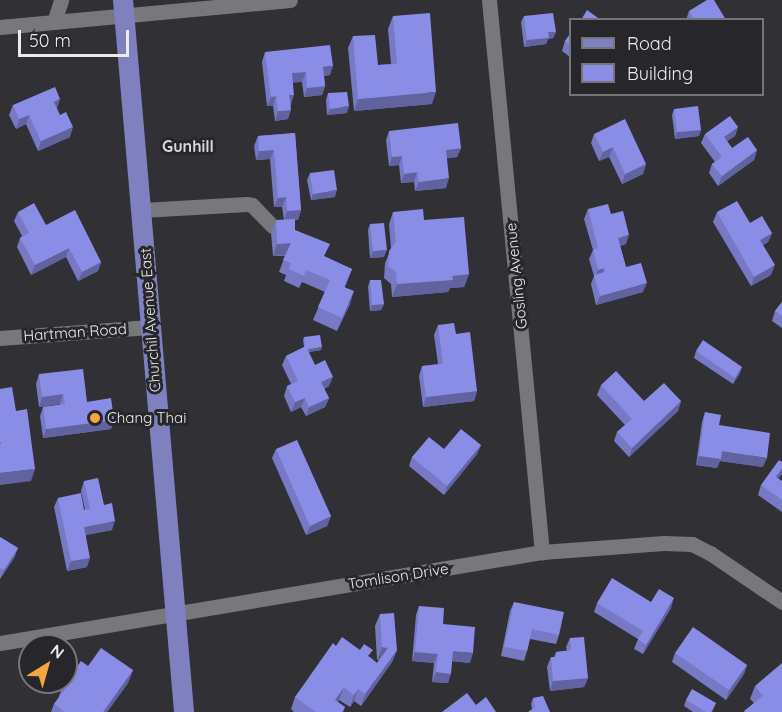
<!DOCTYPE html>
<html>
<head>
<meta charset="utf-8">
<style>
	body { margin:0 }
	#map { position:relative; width:782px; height:712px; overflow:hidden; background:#313135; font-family:Quicksand,sans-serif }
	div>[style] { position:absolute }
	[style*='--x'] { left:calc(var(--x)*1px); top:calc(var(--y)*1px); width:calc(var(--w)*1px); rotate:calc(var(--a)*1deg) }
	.minor>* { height:15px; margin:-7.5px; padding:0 7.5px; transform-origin:7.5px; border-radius:7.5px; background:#77787c }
	.major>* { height:20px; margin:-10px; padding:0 10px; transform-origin:10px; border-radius:10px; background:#7e80c0 }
	.wall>* { inset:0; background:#7779c5 }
	.shaded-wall>* { inset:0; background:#6163a0 }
	.building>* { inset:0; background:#8a8de5 }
	.dots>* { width:16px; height:16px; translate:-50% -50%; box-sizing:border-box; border:3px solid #27272b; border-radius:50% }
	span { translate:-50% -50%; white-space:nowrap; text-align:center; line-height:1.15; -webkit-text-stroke:6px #27272b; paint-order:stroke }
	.street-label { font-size:15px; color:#ebebee }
	.poi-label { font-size:15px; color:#ebebee }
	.left { translate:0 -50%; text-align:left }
	.neighbourhood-label { font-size:16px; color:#d7d8dc; font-weight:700 }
	.legend { position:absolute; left:569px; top:18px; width:195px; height:78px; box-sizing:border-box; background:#27272b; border:2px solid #757579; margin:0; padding:8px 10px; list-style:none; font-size:18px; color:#ebebee }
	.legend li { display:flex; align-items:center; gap:12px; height:30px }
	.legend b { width:30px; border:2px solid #757579 }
	.north { position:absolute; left:18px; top:634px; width:60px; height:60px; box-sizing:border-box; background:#27272b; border:2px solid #757579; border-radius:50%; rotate:37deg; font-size:16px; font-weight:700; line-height:24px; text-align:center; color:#ebebee }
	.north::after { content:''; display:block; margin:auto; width:21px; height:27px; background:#f1a63f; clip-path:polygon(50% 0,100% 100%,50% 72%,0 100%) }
	.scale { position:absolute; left:18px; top:30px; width:111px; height:27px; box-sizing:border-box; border:3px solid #ebebee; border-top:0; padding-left:8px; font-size:18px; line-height:21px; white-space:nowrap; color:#ebebee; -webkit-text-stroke:4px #27272b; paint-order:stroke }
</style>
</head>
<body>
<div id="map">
	<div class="minor">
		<div style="--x:489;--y:0;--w:555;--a:84.52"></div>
		<div style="--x:54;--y:22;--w:23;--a:-72"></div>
		<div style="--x:0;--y:27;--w:291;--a:-5.3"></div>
		<div style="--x:142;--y:210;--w:105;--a:-3.3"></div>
		<div style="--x:247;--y:204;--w:5;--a:11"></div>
		<div style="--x:252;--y:205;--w:29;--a:46"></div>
		<div style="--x:0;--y:338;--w:150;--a:-4.2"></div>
		<div style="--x:0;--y:643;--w:550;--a:-9.53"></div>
		<div style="--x:542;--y:552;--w:122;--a:-4.2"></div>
		<div style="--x:664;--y:543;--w:28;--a:2"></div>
		<div style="--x:692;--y:544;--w:20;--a:27"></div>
		<div style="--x:710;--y:553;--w:87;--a:34.2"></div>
	</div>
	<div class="major">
		<div style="--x:123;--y:0;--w:715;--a:85.1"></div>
	</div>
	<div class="wall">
		<div style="clip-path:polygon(689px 11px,726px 20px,686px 20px)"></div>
		<div style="clip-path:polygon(393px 16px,432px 104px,354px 111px,348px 48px,353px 36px,378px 65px,391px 64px,388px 29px)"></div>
		<div style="clip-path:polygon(524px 16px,556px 32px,553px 38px,548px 39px,546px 44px,524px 47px,521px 22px)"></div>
		<div style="clip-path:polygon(570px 34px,570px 57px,562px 51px,565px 41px)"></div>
		<div style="clip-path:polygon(265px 52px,330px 75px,324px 76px,325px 86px,322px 95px,304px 97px,302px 82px,293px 82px,291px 104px,288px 119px,275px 121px,273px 106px,267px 106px,262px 62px)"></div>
		<div style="clip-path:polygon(328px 93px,347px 113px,327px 115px,326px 100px)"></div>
		<div style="clip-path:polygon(13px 105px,57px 109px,70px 137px,38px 151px,26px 124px,16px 129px,9px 115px)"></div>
		<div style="clip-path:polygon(674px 109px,701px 130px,699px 136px,675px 139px,672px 115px)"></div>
		<div style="clip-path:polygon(738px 127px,735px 136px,727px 141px,732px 148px,757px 150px,754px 160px,718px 186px,709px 173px,712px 164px,715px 162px,701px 143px,705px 134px)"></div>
		<div style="clip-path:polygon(389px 131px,461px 148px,457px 157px,447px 158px,446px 188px,415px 191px,414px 182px,401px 183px,399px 165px,389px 166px,386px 140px)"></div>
		<div style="clip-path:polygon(295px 133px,301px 210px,298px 220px,295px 220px,295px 230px,325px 257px,352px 269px,345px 287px,350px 304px,337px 331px,313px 320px,325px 292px,302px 282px,299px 288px,284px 281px,286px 275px,279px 272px,285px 256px,273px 256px,271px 233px,276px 220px,284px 220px,282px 207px,274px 207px,270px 159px,256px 160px,254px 146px,258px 136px)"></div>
		<div style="clip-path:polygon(594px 134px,646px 164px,643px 174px,622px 184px,609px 157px,599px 161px,591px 143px)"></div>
		<div style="clip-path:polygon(310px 173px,335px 197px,311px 200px,307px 180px)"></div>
		<div style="clip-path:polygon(588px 209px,611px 214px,626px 244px,620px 246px,626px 267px,643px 292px,596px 305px,591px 284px,594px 276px,589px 259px,593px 250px,584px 219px)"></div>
		<div style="clip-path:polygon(18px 212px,46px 225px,101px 262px,98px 271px,78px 281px,66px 257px,31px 275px,17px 247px,20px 238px,22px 236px,14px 221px)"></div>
		<div style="clip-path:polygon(393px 212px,424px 220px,469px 274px,464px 287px,450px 288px,448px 292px,392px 297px,391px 284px,384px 278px,385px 263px,391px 249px,389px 224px)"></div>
		<div style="clip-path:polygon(717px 212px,750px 223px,772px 233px,768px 242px,763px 245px,771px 275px,751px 286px,713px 222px)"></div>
		<div style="clip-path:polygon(370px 224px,384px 257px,370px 258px,368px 230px)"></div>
		<div style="clip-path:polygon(370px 280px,384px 304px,381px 310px,370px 311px,368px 287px)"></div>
		<div style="clip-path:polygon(782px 302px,782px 328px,772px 321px,775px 311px)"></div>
		<div style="clip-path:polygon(438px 325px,456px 334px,477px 391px,474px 401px,423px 407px,419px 376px,422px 366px,438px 364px,434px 335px)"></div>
		<div style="clip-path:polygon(304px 337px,321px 350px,308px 352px,315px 365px,329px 386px,324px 389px,329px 398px,325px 407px,306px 416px,301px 407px,291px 412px,284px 396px,287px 386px,291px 384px,282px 365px,286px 356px,304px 347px,303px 340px)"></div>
		<div style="clip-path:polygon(696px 351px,740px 373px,733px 384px,694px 358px)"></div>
		<div style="clip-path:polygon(39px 374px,87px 402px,114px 420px,111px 429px,43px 438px,40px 416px,43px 407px,60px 405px,60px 404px,39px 407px,36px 384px)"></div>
		<div style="clip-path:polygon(601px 385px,644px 401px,681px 401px,678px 411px,629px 457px,614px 441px,617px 432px,625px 425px,597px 395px)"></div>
		<div style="clip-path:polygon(705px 412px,719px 425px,763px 467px,720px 461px,717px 468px,696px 465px,702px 422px)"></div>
		<div style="clip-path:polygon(481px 445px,477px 454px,444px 495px,409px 466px,412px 457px,444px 449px)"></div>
		<div style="clip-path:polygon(276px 449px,331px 516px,327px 526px,306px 535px,272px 458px)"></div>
		<div style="clip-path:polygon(778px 479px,782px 481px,782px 512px,758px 495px,761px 485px)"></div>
		<div style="clip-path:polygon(84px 481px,104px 505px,112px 530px,86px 535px,87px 567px,67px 571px,54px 507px,58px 498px,85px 510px,81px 491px)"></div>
		<div style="clip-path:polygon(0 537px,18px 548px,14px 558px,0 579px)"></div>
		<div style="clip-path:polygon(514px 602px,559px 635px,556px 644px,530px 639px,527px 651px,524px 661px,501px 656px,510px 611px)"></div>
		<div style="clip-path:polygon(651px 602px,671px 608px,643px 654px,634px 649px,638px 639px,594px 612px,597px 603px)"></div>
		<div style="clip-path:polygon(419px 606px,443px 624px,470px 663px,452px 661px,448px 683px,432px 682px,434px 663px,412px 661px,416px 615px)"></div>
		<div style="clip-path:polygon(380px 614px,397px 650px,392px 662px,361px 706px,354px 701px,350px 707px,339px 700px,338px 702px,345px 707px,343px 712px,294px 712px,291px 709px,295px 697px,336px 646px,370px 657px,377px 663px,379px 660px,377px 660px,375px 626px)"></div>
		<div style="clip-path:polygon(570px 638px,588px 678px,584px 687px,550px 691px,547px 667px,551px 657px,554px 657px,556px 652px,567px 651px,566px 647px)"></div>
		<div style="clip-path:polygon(675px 653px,747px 665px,744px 674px,726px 700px,672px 662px)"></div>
		<div style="clip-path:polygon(88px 666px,133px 670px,128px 683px,107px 712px,51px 712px,54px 704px,58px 699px,62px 688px)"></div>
		<div style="clip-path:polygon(755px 686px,782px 712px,744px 712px,754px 703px,750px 699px)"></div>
		<div style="clip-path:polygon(533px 698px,550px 712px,532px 709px,531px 704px)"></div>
		<div style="clip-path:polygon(686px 700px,716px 703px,712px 712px,693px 712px,684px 706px)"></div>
	</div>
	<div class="shaded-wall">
		<div style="clip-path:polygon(548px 32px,556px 32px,553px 38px,548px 39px,546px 44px,524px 47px,527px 40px)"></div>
		<div style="clip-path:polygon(333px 66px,330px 75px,320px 76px,323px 67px)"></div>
		<div style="clip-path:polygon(306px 72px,302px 82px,288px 83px,292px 73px)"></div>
		<div style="clip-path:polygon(325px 86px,322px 95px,304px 97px,307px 88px)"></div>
		<div style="clip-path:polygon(436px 92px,432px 104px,354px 111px,358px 99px)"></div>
		<div style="clip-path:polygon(289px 95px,294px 95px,291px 104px)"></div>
		<div style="clip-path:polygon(276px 96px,273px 106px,267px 106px,271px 97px)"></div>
		<div style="clip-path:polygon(60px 99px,57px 109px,54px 102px)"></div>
		<div style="clip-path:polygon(349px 106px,347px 113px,327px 115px,330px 109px)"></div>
		<div style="clip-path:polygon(291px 110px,288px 119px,275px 121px,278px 111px)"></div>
		<div style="clip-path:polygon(29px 115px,26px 124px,16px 129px,19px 119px)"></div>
		<div style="clip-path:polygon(73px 127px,70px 137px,38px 151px,41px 141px)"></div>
		<div style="clip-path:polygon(738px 127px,735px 136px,720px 146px,724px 137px)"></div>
		<div style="clip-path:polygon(701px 130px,699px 136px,675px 139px,677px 132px)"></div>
		<div style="clip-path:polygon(613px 147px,609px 157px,599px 161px,603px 152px)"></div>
		<div style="clip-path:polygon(461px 148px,457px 157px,442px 159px,446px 150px)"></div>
		<div style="clip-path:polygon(274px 150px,270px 159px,256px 160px,259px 151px)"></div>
		<div style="clip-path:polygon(757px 150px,754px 160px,718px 186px,722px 176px)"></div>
		<div style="clip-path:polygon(402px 156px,399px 165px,389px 166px,392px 157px)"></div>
		<div style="clip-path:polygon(646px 164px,643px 174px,622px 184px,625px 174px)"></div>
		<div style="clip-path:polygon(417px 172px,414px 182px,401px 183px,404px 174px)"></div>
		<div style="clip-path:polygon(449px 178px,446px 188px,415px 191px,419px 182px)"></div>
		<div style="clip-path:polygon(337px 190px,335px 197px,311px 200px,313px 194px)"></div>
		<div style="clip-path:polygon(286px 197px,282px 207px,274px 207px,278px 198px)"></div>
		<div style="clip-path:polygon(301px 210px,298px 220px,284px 221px,287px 211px)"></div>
		<div style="clip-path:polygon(772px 233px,768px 242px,756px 249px,760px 240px)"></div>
		<div style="clip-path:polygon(629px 235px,626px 244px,614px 247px,618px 238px)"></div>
		<div style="clip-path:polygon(291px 243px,287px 255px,273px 256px,277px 244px)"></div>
		<div style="clip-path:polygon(69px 248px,66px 257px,31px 275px,35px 265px)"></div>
		<div style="clip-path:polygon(387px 250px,384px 257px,370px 258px,373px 251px)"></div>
		<div style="clip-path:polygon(101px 262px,98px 271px,78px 281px,82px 272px)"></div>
		<div style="clip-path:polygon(775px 265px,771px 275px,751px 286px,754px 277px)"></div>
		<div style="clip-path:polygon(604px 268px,601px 278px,595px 279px,598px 270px)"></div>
		<div style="clip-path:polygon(469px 274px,464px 287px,450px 288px,448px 292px,392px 297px,397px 284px,452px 276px)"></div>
		<div style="clip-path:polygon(647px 283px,643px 292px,596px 305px,600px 296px)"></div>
		<div style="clip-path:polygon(354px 291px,350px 304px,337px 331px,342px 318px)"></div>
		<div style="clip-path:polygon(384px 304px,381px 310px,370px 311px,372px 305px)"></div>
		<div style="clip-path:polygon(322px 347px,321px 350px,304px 353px,305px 350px)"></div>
		<div style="clip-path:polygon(742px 367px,740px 373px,733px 384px,735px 378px)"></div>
		<div style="clip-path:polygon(333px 377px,329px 386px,318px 392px,321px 382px)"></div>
		<div style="clip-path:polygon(477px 391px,474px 401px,423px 407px,426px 397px)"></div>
		<div style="clip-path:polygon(63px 394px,60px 404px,39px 407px,42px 397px)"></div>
		<div style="clip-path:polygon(305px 398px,301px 407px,291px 412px,295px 402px)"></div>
		<div style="clip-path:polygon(329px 398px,325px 407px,306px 416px,309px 407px)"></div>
		<div style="clip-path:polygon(681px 401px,678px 411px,629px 457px,632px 448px)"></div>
		<div style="clip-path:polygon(114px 420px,111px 429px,43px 438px,46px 429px)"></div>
		<div style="clip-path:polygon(481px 445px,477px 454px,444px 495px,447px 486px)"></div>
		<div style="clip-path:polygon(722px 451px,767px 458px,763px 467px,720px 461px,717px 468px,696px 465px,699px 456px)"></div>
		<div style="clip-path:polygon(35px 469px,31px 481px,0 485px,0 473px)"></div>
		<div style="clip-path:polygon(782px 469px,782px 474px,773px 486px,776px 477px)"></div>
		<div style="clip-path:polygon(331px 516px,327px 526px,306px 535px,310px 526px)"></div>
		<div style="clip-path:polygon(115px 521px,112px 530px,81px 536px,84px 527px)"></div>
		<div style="clip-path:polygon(18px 548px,14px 558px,0 579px,4px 570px)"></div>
		<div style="clip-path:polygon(90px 558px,87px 567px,67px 571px,71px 561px)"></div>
		<div style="clip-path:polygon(674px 598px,671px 608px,643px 654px,646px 645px)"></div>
		<div style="clip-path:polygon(382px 647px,388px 648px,383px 660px,377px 660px)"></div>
		<div style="clip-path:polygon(397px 650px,392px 662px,361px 706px,365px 694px)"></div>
		<div style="clip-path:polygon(453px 651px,473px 653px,470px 663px,450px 661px)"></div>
		<div style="clip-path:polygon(415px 652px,438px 654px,434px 663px,412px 661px)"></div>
		<div style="clip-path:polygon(747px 665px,744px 674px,726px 700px,729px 690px)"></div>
		<div style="clip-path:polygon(133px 670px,128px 683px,107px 712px,103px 712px)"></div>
		<div style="clip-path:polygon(436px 672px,451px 674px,448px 683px,432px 682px)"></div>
		<div style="clip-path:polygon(588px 678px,584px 687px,550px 691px,553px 681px)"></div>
		<div style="clip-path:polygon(344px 687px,339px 700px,331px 712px,335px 700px)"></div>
		<div style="clip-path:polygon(358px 689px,354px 701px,350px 707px,354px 695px)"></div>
	</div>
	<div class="building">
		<div style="clip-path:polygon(707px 0,714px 0,726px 20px,694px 20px,689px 11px)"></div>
		<div style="clip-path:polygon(587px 10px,601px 20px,581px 20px)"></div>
		<div style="clip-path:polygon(430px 13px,436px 92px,358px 99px,353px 36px,375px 35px,378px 65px,397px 64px,393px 16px)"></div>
		<div style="clip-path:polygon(553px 13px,556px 32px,548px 32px,549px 38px,527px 40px,524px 16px)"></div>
		<div style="clip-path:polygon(570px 34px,570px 45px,565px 41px)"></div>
		<div style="clip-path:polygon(330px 45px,333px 66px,323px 67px,325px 86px,307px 88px,306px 72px,292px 73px,294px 95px,289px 95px,291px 110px,278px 111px,276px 96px,271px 97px,265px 52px)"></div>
		<div style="clip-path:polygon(55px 87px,60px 99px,54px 102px,60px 115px,66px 112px,73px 127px,41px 141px,29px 115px,19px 119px,13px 105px)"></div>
		<div style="clip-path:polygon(347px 92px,349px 106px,330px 109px,328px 93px)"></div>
		<div style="clip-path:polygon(698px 106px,701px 130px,677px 132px,674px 109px)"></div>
		<div style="clip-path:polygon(730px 116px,738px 127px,724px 137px,732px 148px,748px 137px,757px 150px,722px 176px,712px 164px,722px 157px,705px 134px)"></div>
		<div style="clip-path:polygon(625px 119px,646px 164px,625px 174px,613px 147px,603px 152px,594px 134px)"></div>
		<div style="clip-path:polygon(458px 123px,461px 148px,446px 150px,449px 178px,419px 182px,417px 172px,404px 174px,402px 156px,392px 157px,389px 131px)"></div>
		<div style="clip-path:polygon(295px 133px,301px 210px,287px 211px,286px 197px,278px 198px,274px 150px,259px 151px,258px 136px)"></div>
		<div style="clip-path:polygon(334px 170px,337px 190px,313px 194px,310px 173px)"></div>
		<div style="clip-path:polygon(737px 201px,750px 223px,762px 216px,772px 233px,760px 240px,775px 265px,754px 277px,717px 212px)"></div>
		<div style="clip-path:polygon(34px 203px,46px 225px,75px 210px,101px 262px,82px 272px,69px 248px,35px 265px,20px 238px,29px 233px,18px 212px)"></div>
		<div style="clip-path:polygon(608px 204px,611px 214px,623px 211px,629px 235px,618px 238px,626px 267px,641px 263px,647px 283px,600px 296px,594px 275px,605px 272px,604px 268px,598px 270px,593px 250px,598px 248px,588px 209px)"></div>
		<div style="clip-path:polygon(423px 209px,424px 220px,464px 217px,469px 274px,452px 276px,453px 280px,397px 284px,396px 272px,388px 266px,389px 251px,396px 242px,393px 212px)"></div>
		<div style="clip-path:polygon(295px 219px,295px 230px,330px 244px,324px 256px,352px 269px,344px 287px,354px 291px,342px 318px,318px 307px,330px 280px,306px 270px,304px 276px,289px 269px,291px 263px,283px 260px,291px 243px,277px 244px,276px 220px)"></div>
		<div style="clip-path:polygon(384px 223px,387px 250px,373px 251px,370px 224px)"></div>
		<div style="clip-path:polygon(370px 280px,381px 280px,384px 304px,372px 305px)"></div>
		<div style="clip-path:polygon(782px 302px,782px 316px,775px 311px)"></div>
		<div style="clip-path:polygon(454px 323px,456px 334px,470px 332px,477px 391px,426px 397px,422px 366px,443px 364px,438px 325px)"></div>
		<div style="clip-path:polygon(320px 335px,322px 347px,307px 349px,305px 347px,304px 337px)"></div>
		<div style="clip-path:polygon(703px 340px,742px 367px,735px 378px,696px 351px)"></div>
		<div style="clip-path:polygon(306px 346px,315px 365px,325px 360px,333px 377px,321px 382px,329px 398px,309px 407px,305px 398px,295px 402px,287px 386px,298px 381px,286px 356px)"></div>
		<div style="clip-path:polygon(83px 369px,87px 402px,111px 398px,114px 420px,46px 429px,43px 407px,65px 404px,63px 394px,42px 397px,39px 374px)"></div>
		<div style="clip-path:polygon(616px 371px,644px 401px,664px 383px,681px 401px,632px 448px,617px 432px,632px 419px,601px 385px)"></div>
		<div style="clip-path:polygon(12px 387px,16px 411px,27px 409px,35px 469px,0 473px,0 444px,1px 442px,0 443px,0 389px)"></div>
		<div style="clip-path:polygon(705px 412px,721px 415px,719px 425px,770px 433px,767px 458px,722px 451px,721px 459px,699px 456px)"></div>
		<div style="clip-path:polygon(461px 429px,481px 445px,447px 486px,412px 457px,429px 437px,444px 449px)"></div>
		<div style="clip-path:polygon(297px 440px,331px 516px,310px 526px,276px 449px)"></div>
		<div style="clip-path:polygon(779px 460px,782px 462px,782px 469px,776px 477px,782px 481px,782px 500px,761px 485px)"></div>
		<div style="clip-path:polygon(98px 478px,104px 505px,112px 503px,115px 521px,84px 527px,90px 558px,71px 561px,58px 498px,81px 493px,84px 510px,90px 509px,84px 481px)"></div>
		<div style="clip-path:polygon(0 537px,18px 548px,4px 570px,0 568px)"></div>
		<div style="clip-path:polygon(612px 578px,651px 602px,659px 589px,674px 598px,646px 645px,638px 639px,643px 631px,597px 603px)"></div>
		<div style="clip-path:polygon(514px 602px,564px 612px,559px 635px,532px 629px,527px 651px,504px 647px)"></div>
		<div style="clip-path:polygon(419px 606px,444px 608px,443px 624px,475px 627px,473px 653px,453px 651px,451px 674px,436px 672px,438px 654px,415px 652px)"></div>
		<div style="clip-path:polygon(394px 613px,397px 650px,365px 694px,358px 689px,354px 695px,344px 687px,335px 700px,345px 707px,342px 712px,316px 712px,295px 697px,333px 643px,336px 646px,342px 637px,360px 650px,364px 644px,373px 650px,368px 656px,377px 663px,388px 648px,382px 647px,380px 614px)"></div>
		<div style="clip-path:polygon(693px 627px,747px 665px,729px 690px,675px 653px)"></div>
		<div style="clip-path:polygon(584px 637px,588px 678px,553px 681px,551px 657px,556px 657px,556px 652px,571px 650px,570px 638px)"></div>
		<div style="clip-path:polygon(101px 648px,133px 670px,103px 712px,65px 712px,54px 704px,65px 689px,62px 688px,81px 661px,88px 666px)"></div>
		<div style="clip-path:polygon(782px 663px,782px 712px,745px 712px,744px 711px,763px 696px,755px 686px)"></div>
		<div style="clip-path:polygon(692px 689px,716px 703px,711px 712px,706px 712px,686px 700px)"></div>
		<div style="clip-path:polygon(467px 693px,476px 705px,486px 697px,496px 712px,442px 712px)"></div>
		<div style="clip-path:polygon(543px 696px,550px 712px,528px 712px,535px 707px,533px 698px)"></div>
	</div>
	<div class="dots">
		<div style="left:95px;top:418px;background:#f1a63f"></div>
	</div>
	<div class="street-label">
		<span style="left:516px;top:276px;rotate:-96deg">Gosling Avenue</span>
		<span style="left:150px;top:320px;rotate:-94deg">Churchil Avenue East</span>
		<span style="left:75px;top:332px;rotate:-4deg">Hartman Road</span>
		<span style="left:398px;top:576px;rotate:-9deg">Tomlison Drive</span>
	</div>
	<div class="poi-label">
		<span class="left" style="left:107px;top:418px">Chang Thai</span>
	</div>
	<div class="neighbourhood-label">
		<span style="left:188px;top:146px">Gunhill</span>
	</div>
	<ul class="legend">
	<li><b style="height:8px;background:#7e80c0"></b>Road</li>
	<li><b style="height:16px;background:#8a8de5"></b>Building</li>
	</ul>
	<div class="north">N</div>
	<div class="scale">50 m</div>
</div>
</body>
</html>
